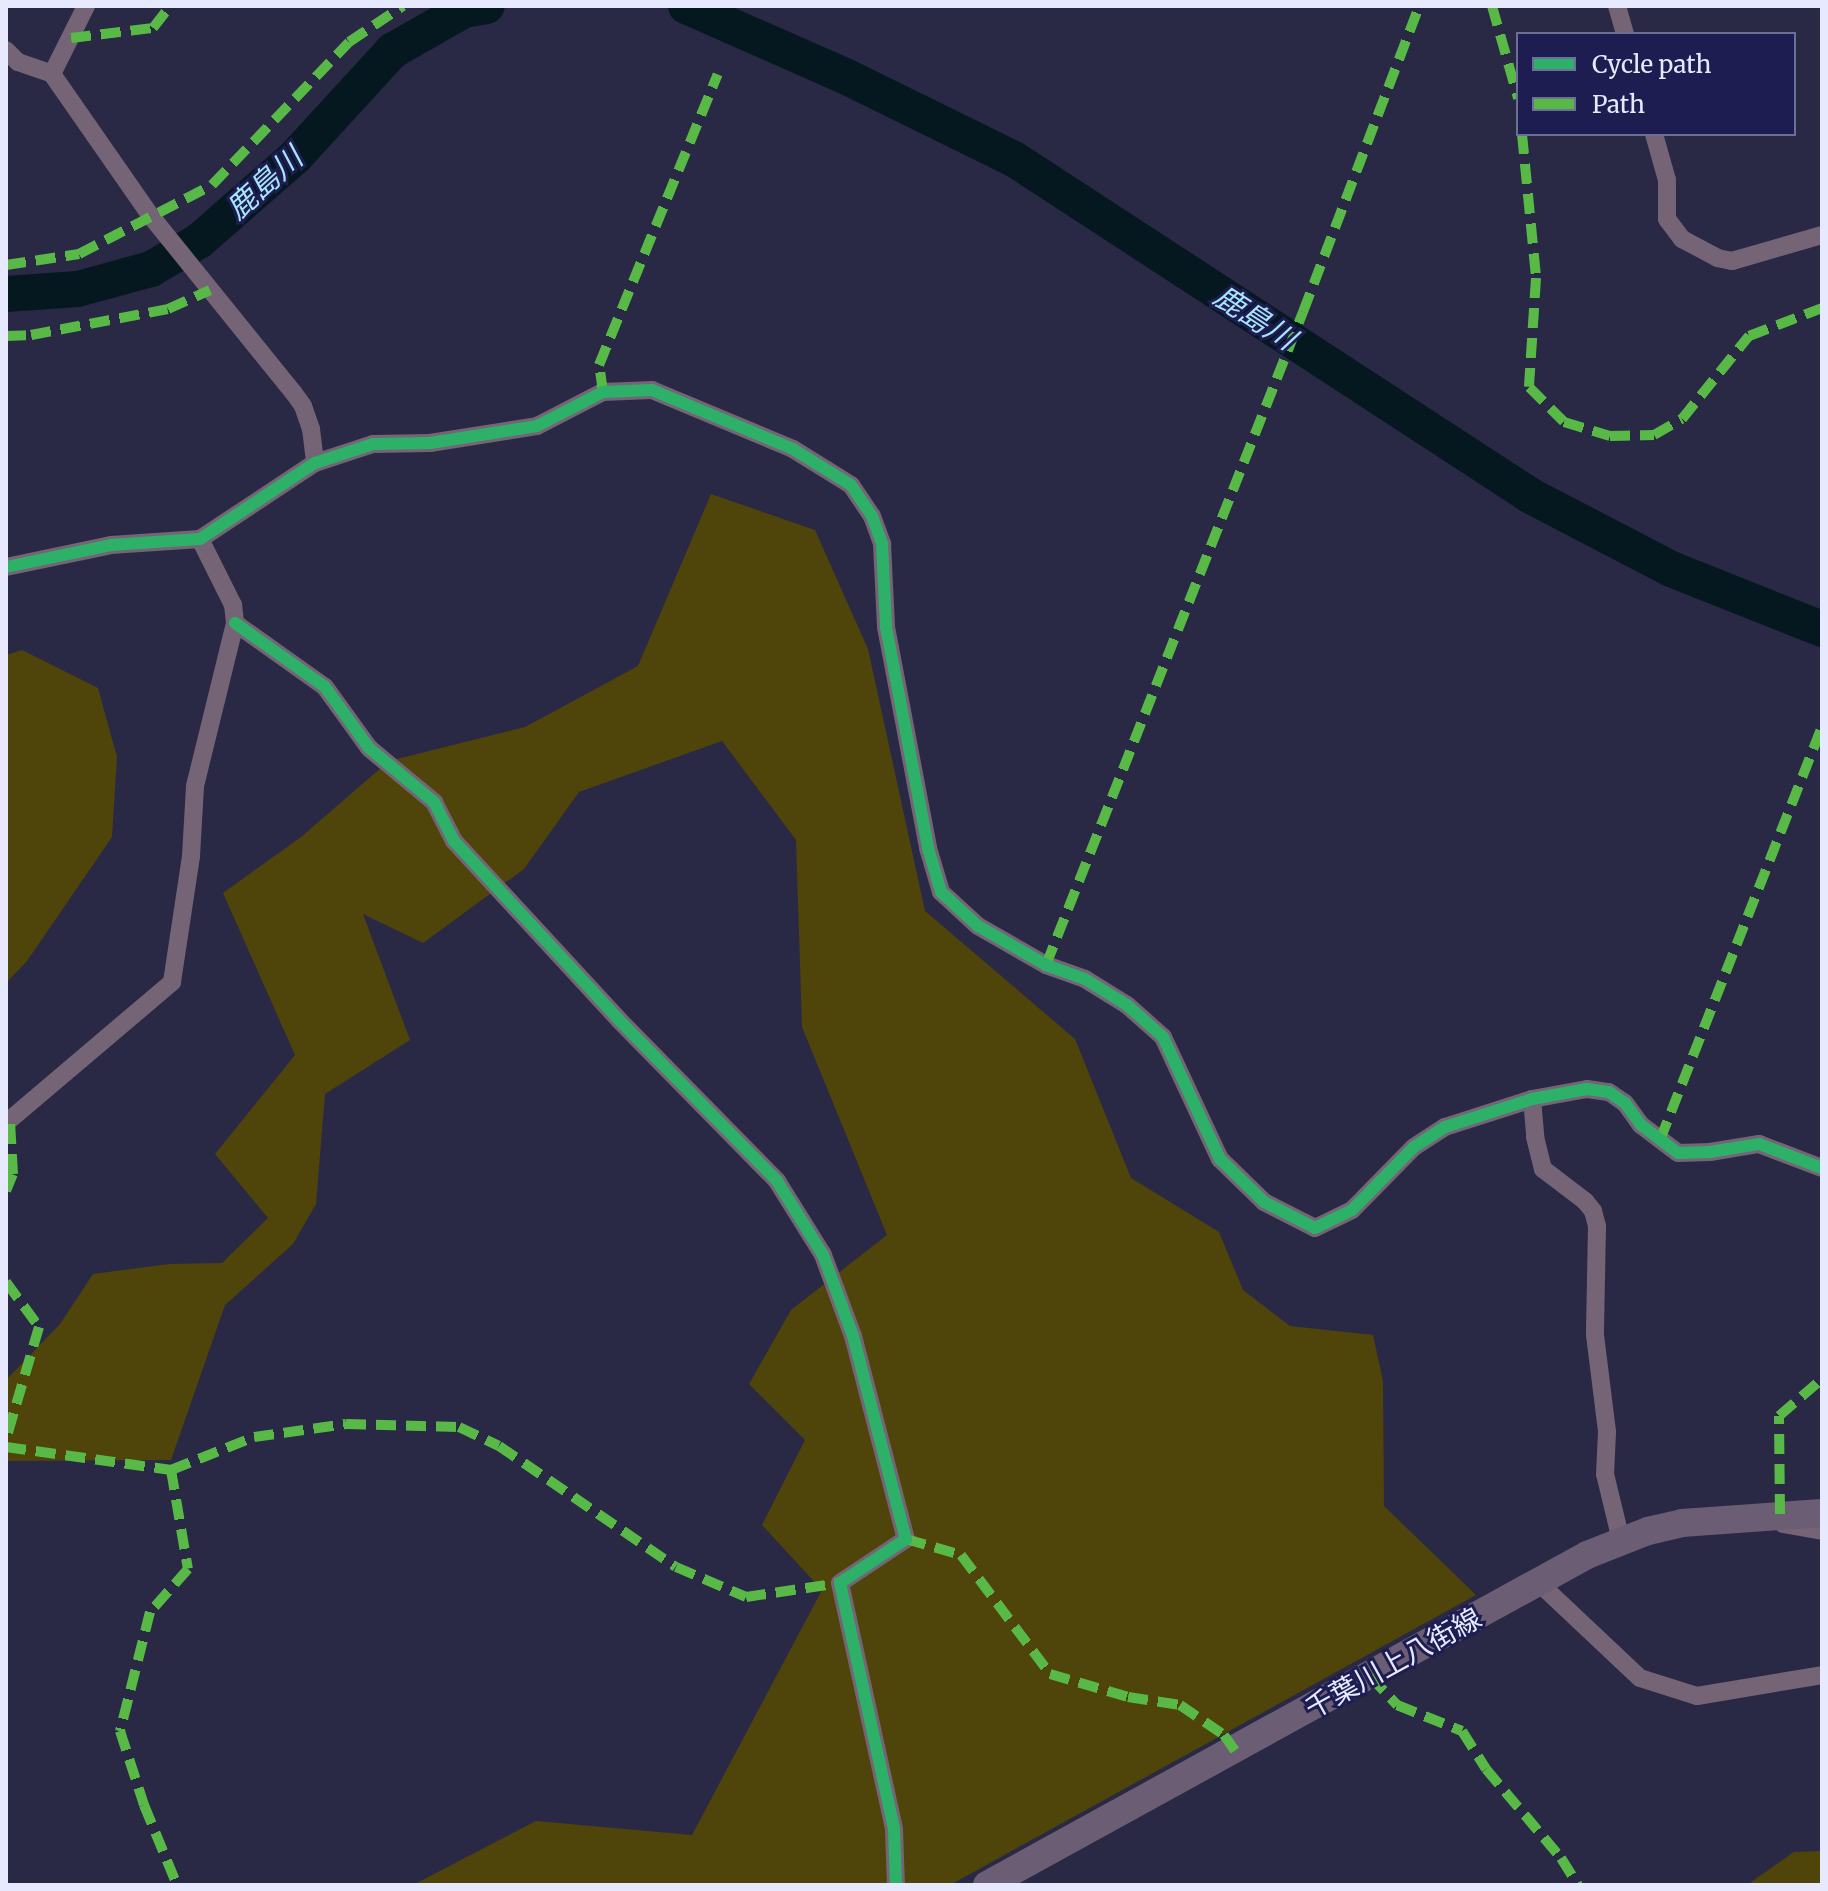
<!DOCTYPE html>
<html>
<head>
<meta charset="utf-8">
<style>
	body { margin:0 }
	#map { position:relative; width:1828px; height:1891px; overflow:hidden; background:#292945; font-family:Merriweather,"Noto Sans JP",serif }
	div>[style] { position:absolute }
	[style*='--x'] { left:calc(var(--x)*1px); top:calc(var(--y)*1px); width:calc(var(--w)*1px); rotate:calc(var(--a)*1deg) }
	.green>* { inset:0; background:#4f4409 }
	.river>* { height:36px; margin:-18px; padding:0 18px; transform-origin:18px; border-radius:18px; background:#06181f }
	.street>* { height:18px; margin:-9px; padding:0 9px; transform-origin:9px; border-radius:9px; background:#756475 }
	.primary>* { height:28px; margin:-14px; padding:0 14px; transform-origin:14px; border-radius:14px; background:#6a5d74 }
	.quiet>* { height:10px; margin-top:-5px; transform-origin:0; background:repeating-linear-gradient(90deg,#58b947 0 20px,transparent 0 30px) }
	.cycleway>* { height:12px; margin:-6px; padding:0 6px; transform-origin:6px; border-radius:6px; background:#2db169 }
	span { translate:-50% -50%; white-space:nowrap; text-align:center; line-height:1.15; -webkit-text-stroke:6px #1d1d51; paint-order:stroke }
	.street-label { font-size:28px; color:#e7eaff }
	.water-label { font-size:30px; color:#a6e6f8; font-style:italic }
	.frame { position:absolute; inset:0; border:8px solid #e7eaff; pointer-events:none }
	.legend { position:absolute; left:1516px; top:32px; width:280px; height:104px; box-sizing:border-box; background:#1d1d51; border:2px solid #6e6f97; margin:0; padding:10px 14px; list-style:none; font-size:24px; color:#e7eaff }
	.legend li { display:flex; align-items:center; gap:16px; height:40px }
	.legend b { width:40px; border:2px solid #6e6f97 }
</style>
</head>
<body>
<div id="map">
	<div class="green">
		<div style="clip-path:polygon(711px 494px,815px 530px,868px 649px,925px 911px,1075px 1039px,1131px 1178px,1219px 1232px,1243px 1290px,1290px 1326px,1373px 1335px,1383px 1381px,1384px 1506px,1476px 1595px,950px 1885px,413px 1885px,536px 1821px,692px 1835px,822px 1590px,762px 1525px,805px 1440px,749px 1384px,791px 1310px,887px 1235px,802px 1027px,796px 840px,722px 741px,579px 792px,524px 869px,423px 943px,363px 914px,410px 1040px,325px 1094px,316px 1204px,293px 1244px,225px 1305px,171px 1460px,6px 1461px,6px 1380px,60px 1324px,93px 1274px,169px 1264px,222px 1263px,268px 1218px,215px 1154px,295px 1055px,223px 893px,301px 837px,389px 761px,525px 727px,638px 666px)"></div>
		<div style="clip-path:polygon(22px 650px,98px 688px,117px 757px,112px 837px,27px 961px,6px 983px,6px 655px)"></div>
		<div style="clip-path:polygon(1822px 1851px,1822px 1885px,1747px 1885px,1794px 1852px)"></div>
	</div>
	<div class="river">
		<div style="--x:686;--y:6;--w:176;--a:23.8"></div>
		<div style="--x:847;--y:77;--w:186;--a:26.2"></div>
		<div style="--x:1014;--y:159;--w:617;--a:33.1"></div>
		<div style="--x:1531;--y:496;--w:158;--a:27.5"></div>
		<div style="--x:1671;--y:569;--w:162;--a:21.7"></div>
		<div style="--x:6;--y:294;--w:72;--a:-4"></div>
		<div style="--x:78;--y:289;--w:76;--a:-15.3"></div>
		<div style="--x:151;--y:269;--w:56;--a:-30.3"></div>
		<div style="--x:199;--y:241;--w:128;--a:-41.2"></div>
		<div style="--x:295;--y:157;--w:144;--a:-47.5"></div>
		<div style="--x:392;--y:51;--w:83;--a:-29.7"></div>
		<div style="--x:464;--y:10;--w:23;--a:-10"></div>
	</div>
	<div class="street">
		<div style="--x:1617;--y:6;--w:29;--a:74"></div>
		<div style="--x:6;--y:50;--w:17;--a:45"></div>
		<div style="--x:18;--y:62;--w:36;--a:19"></div>
		<div style="--x:52;--y:74;--w:172;--a:55.2"></div>
		<div style="--x:150;--y:215;--w:228;--a:51.1"></div>
		<div style="--x:293;--y:392;--w:17;--a:54"></div>
		<div style="--x:303;--y:406;--w:24;--a:71"></div>
		<div style="--x:311;--y:429;--w:34;--a:83"></div>
		<div style="--x:52;--y:74;--w:76;--a:-63.4"></div>
		<div style="--x:1654;--y:134;--w:48;--a:74.2"></div>
		<div style="--x:1667;--y:180;--w:39;--a:90"></div>
		<div style="--x:1667;--y:219;--w:25;--a:53"></div>
		<div style="--x:1682;--y:239;--w:40;--a:28"></div>
		<div style="--x:1717;--y:258;--w:15;--a:11"></div>
		<div style="--x:1732;--y:261;--w:94;--a:-16.1"></div>
		<div style="--x:6;--y:567;--w:107;--a:-11.8"></div>
		<div style="--x:111;--y:545;--w:89;--a:-3.9"></div>
		<div style="--x:200;--y:539;--w:138;--a:-33.5"></div>
		<div style="--x:315;--y:463;--w:61;--a:-18.1"></div>
		<div style="--x:373;--y:444;--w:57;--a:-1"></div>
		<div style="--x:430;--y:443;--w:108;--a:-9"></div>
		<div style="--x:537;--y:426;--w:74;--a:-27.3"></div>
		<div style="--x:603;--y:392;--w:49;--a:-2.3"></div>
		<div style="--x:652;--y:390;--w:153;--a:22.7"></div>
		<div style="--x:793;--y:449;--w:68;--a:31.8"></div>
		<div style="--x:851;--y:485;--w:37;--a:56"></div>
		<div style="--x:872;--y:516;--w:30;--a:70"></div>
		<div style="--x:882;--y:544;--w:83;--a:87.2"></div>
		<div style="--x:886;--y:627;--w:225;--a:79.2"></div>
		<div style="--x:928;--y:848;--w:46;--a:73.5"></div>
		<div style="--x:941;--y:892;--w:50;--a:42.6"></div>
		<div style="--x:978;--y:926;--w:78;--a:29.8"></div>
		<div style="--x:1046;--y:965;--w:41;--a:19.7"></div>
		<div style="--x:1085;--y:979;--w:49;--a:31.8"></div>
		<div style="--x:1127;--y:1005;--w:48;--a:41.6"></div>
		<div style="--x:1163;--y:1037;--w:135;--a:65"></div>
		<div style="--x:1220;--y:1159;--w:62;--a:44.3"></div>
		<div style="--x:1264;--y:1202;--w:57;--a:27"></div>
		<div style="--x:1315;--y:1228;--w:41;--a:-25.9"></div>
		<div style="--x:1352;--y:1210;--w:88;--a:-45.5"></div>
		<div style="--x:1414;--y:1147;--w:37;--a:-33"></div>
		<div style="--x:1445;--y:1127;--w:91;--a:-17.8"></div>
		<div style="--x:1532;--y:1099;--w:56;--a:-10.3"></div>
		<div style="--x:1587;--y:1089;--w:22;--a:8"></div>
		<div style="--x:1609;--y:1092;--w:19;--a:35"></div>
		<div style="--x:1625;--y:1103;--w:27;--a:54"></div>
		<div style="--x:1641;--y:1125;--w:46;--a:37.1"></div>
		<div style="--x:1678;--y:1153;--w:32;--a:-2"></div>
		<div style="--x:1710;--y:1152;--w:50;--a:-9.3"></div>
		<div style="--x:1759;--y:1144;--w:67;--a:20.9"></div>
		<div style="--x:235;--y:623;--w:110;--a:35.4"></div>
		<div style="--x:325;--y:687;--w:75;--a:54.2"></div>
		<div style="--x:369;--y:748;--w:85;--a:39.7"></div>
		<div style="--x:434;--y:802;--w:44;--a:62.9"></div>
		<div style="--x:454;--y:841;--w:243;--a:47.3"></div>
		<div style="--x:619;--y:1020;--w:226;--a:45.5"></div>
		<div style="--x:777;--y:1181;--w:87;--a:58.1"></div>
		<div style="--x:823;--y:1255;--w:86;--a:69.7"></div>
		<div style="--x:853;--y:1336;--w:210;--a:75.4"></div>
		<div style="--x:906;--y:1539;--w:79;--a:146.3"></div>
		<div style="--x:840;--y:1583;--w:252;--a:77.6"></div>
		<div style="--x:894;--y:1829;--w:56;--a:88"></div>
		<div style="--x:1532;--y:1099;--w:38;--a:85"></div>
		<div style="--x:1535;--y:1137;--w:33;--a:76"></div>
		<div style="--x:1543;--y:1169;--w:53;--a:37.3"></div>
		<div style="--x:1585;--y:1201;--w:13;--a:51"></div>
		<div style="--x:1593;--y:1211;--w:16;--a:75"></div>
		<div style="--x:1597;--y:1226;--w:109;--a:91.1"></div>
		<div style="--x:1595;--y:1335;--w:98;--a:82.9"></div>
		<div style="--x:1607;--y:1432;--w:42;--a:92.7"></div>
		<div style="--x:1605;--y:1474;--w:68;--a:76.4"></div>
		<div style="--x:6;--y:1123;--w:218;--a:-40.3"></div>
		<div style="--x:172;--y:982;--w:127;--a:-81.4"></div>
		<div style="--x:191;--y:856;--w:70;--a:-86.7"></div>
		<div style="--x:195;--y:786;--w:168;--a:-76.2"></div>
		<div style="--x:235;--y:623;--w:18;--a:-96"></div>
		<div style="--x:233;--y:605;--w:74;--a:-116.6"></div>
		<div style="--x:1783;--y:1524;--w:40;--a:10"></div>
		<div style="--x:1538;--y:1582;--w:140;--a:43.3"></div>
		<div style="--x:1640;--y:1678;--w:60;--a:17.5"></div>
		<div style="--x:1697;--y:1696;--w:127;--a:-9.5"></div>
	</div>
	<div class="primary">
		<div style="--x:987;--y:1885;--w:685;--a:-28.81"></div>
		<div style="--x:1587;--y:1555;--w:66;--a:-21.5"></div>
		<div style="--x:1648;--y:1531;--w:35;--a:-13"></div>
		<div style="--x:1682;--y:1523;--w:140;--a:-4.1"></div>
	</div>
	<div class="quiet">
		<div style="--x:1492;--y:6;--w:96;--a:74.2"></div>
		<div style="--x:71;--y:38;--w:83;--a:-7"></div>
		<div style="--x:153;--y:28;--w:28;--a:-52"></div>
		<div style="--x:1522;--y:134;--w:145;--a:84.4"></div>
		<div style="--x:1536;--y:278;--w:109;--a:93.7"></div>
		<div style="--x:1529;--y:387;--w:49;--a:45"></div>
		<div style="--x:1564;--y:422;--w:48;--a:16.9"></div>
		<div style="--x:1610;--y:436;--w:44;--a:-1.3"></div>
		<div style="--x:1654;--y:435;--w:32;--a:-30"></div>
		<div style="--x:1682;--y:419;--w:107;--a:-51.1"></div>
		<div style="--x:1749;--y:336;--w:78;--a:-21"></div>
		<div style="--x:6;--y:265;--w:74;--a:-8.6"></div>
		<div style="--x:79;--y:254;--w:150;--a:-27.4"></div>
		<div style="--x:212;--y:185;--w:198;--a:-46.2"></div>
		<div style="--x:349;--y:42;--w:65;--a:-33.7"></div>
		<div style="--x:6;--y:336;--w:25;--a:-2"></div>
		<div style="--x:31;--y:335;--w:139;--a:-10.7"></div>
		<div style="--x:168;--y:309;--w:46;--a:-24.3"></div>
		<div style="--x:603;--y:392;--w:27;--a:-98"></div>
		<div style="--x:599;--y:365;--w:314;--a:-67.8"></div>
		<div style="--x:1046;--y:965;--w:702;--a:-68.52"></div>
		<div style="--x:1303;--y:312;--w:327;--a:-69.2"></div>
		<div style="--x:1660;--y:1140;--w:445;--a:-68.6"></div>
		<div style="--x:6;--y:1191;--w:18;--a:-68"></div>
		<div style="--x:13;--y:1174;--w:52;--a:-93.3"></div>
		<div style="--x:6;--y:1282;--w:56;--a:53.7"></div>
		<div style="--x:39;--y:1327;--w:117;--a:106.4"></div>
		<div style="--x:6;--y:1447;--w:167;--a:7.9"></div>
		<div style="--x:171;--y:1470;--w:89;--a:-21.7"></div>
		<div style="--x:254;--y:1437;--w:93;--a:-8"></div>
		<div style="--x:346;--y:1424;--w:113;--a:1.5"></div>
		<div style="--x:459;--y:1427;--w:44;--a:25.4"></div>
		<div style="--x:499;--y:1446;--w:214;--a:34.4"></div>
		<div style="--x:676;--y:1567;--w:76;--a:23.2"></div>
		<div style="--x:746;--y:1597;--w:95;--a:-8.5"></div>
		<div style="--x:171;--y:1470;--w:100;--a:80.3"></div>
		<div style="--x:188;--y:1569;--w:57;--a:131.5"></div>
		<div style="--x:150;--y:1612;--w:123;--a:104.1"></div>
		<div style="--x:120;--y:1731;--w:78;--a:72"></div>
		<div style="--x:144;--y:1805;--w:87;--a:67.6"></div>
		<div style="--x:1780;--y:1514;--w:98;--a:-90.6"></div>
		<div style="--x:1779;--y:1416;--w:57;--a:-40.7"></div>
		<div style="--x:906;--y:1539;--w:57;--a:16.2"></div>
		<div style="--x:961;--y:1555;--w:149;--a:53.2"></div>
		<div style="--x:1050;--y:1674;--w:81;--a:16.4"></div>
		<div style="--x:1128;--y:1697;--w:53;--a:8.7"></div>
		<div style="--x:1180;--y:1705;--w:53;--a:34.3"></div>
		<div style="--x:1224;--y:1735;--w:19;--a:55"></div>
		<div style="--x:1370;--y:1676;--w:40;--a:47"></div>
		<div style="--x:1397;--y:1705;--w:70;--a:21.8"></div>
		<div style="--x:1462;--y:1731;--w:45;--a:57.7"></div>
		<div style="--x:1486;--y:1769;--w:116;--a:49.9"></div>
		<div style="--x:1561;--y:1858;--w:32;--a:58"></div>
	</div>
	<div class="cycleway">
		<div style="--x:6;--y:567;--w:107;--a:-11.8"></div>
		<div style="--x:111;--y:545;--w:89;--a:-3.9"></div>
		<div style="--x:200;--y:539;--w:138;--a:-33.5"></div>
		<div style="--x:315;--y:463;--w:61;--a:-18.1"></div>
		<div style="--x:373;--y:444;--w:57;--a:-1"></div>
		<div style="--x:430;--y:443;--w:108;--a:-9"></div>
		<div style="--x:537;--y:426;--w:74;--a:-27.3"></div>
		<div style="--x:603;--y:392;--w:49;--a:-2.3"></div>
		<div style="--x:652;--y:390;--w:153;--a:22.7"></div>
		<div style="--x:793;--y:449;--w:68;--a:31.8"></div>
		<div style="--x:851;--y:485;--w:37;--a:56"></div>
		<div style="--x:872;--y:516;--w:30;--a:70"></div>
		<div style="--x:882;--y:544;--w:83;--a:87.2"></div>
		<div style="--x:886;--y:627;--w:225;--a:79.2"></div>
		<div style="--x:928;--y:848;--w:46;--a:73.5"></div>
		<div style="--x:941;--y:892;--w:50;--a:42.6"></div>
		<div style="--x:978;--y:926;--w:78;--a:29.8"></div>
		<div style="--x:1046;--y:965;--w:41;--a:19.7"></div>
		<div style="--x:1085;--y:979;--w:49;--a:31.8"></div>
		<div style="--x:1127;--y:1005;--w:48;--a:41.6"></div>
		<div style="--x:1163;--y:1037;--w:135;--a:65"></div>
		<div style="--x:1220;--y:1159;--w:62;--a:44.3"></div>
		<div style="--x:1264;--y:1202;--w:57;--a:27"></div>
		<div style="--x:1315;--y:1228;--w:41;--a:-25.9"></div>
		<div style="--x:1352;--y:1210;--w:88;--a:-45.5"></div>
		<div style="--x:1414;--y:1147;--w:37;--a:-33"></div>
		<div style="--x:1445;--y:1127;--w:91;--a:-17.8"></div>
		<div style="--x:1532;--y:1099;--w:56;--a:-10.3"></div>
		<div style="--x:1587;--y:1089;--w:22;--a:8"></div>
		<div style="--x:1609;--y:1092;--w:19;--a:35"></div>
		<div style="--x:1625;--y:1103;--w:27;--a:54"></div>
		<div style="--x:1641;--y:1125;--w:46;--a:37.1"></div>
		<div style="--x:1678;--y:1153;--w:32;--a:-2"></div>
		<div style="--x:1710;--y:1152;--w:50;--a:-9.3"></div>
		<div style="--x:1759;--y:1144;--w:67;--a:20.9"></div>
		<div style="--x:235;--y:623;--w:110;--a:35.4"></div>
		<div style="--x:325;--y:687;--w:75;--a:54.2"></div>
		<div style="--x:369;--y:748;--w:85;--a:39.7"></div>
		<div style="--x:434;--y:802;--w:44;--a:62.9"></div>
		<div style="--x:454;--y:841;--w:243;--a:47.3"></div>
		<div style="--x:619;--y:1020;--w:226;--a:45.5"></div>
		<div style="--x:777;--y:1181;--w:87;--a:58.1"></div>
		<div style="--x:823;--y:1255;--w:86;--a:69.7"></div>
		<div style="--x:853;--y:1336;--w:210;--a:75.4"></div>
		<div style="--x:906;--y:1539;--w:79;--a:146.3"></div>
		<div style="--x:840;--y:1583;--w:252;--a:77.6"></div>
		<div style="--x:894;--y:1829;--w:56;--a:88"></div>
	</div>
	<div class="street-label">
		<span style="left:1393px;top:1663px;rotate:-29deg">千葉川上八街線</span>
	</div>
	<div class="water-label">
		<span style="left:264px;top:183px;rotate:-42deg">鹿島川</span>
		<span style="left:1255px;top:317px;rotate:33deg">鹿島川</span>
	</div>
	<div class="frame"></div>
	<ul class="legend">
	<li><b style="height:10px;background:#2db169"></b>Cycle path</li>
	<li><b style="height:10px;background:#58b947"></b>Path</li>
	</ul>
</div>
</body>
</html>
